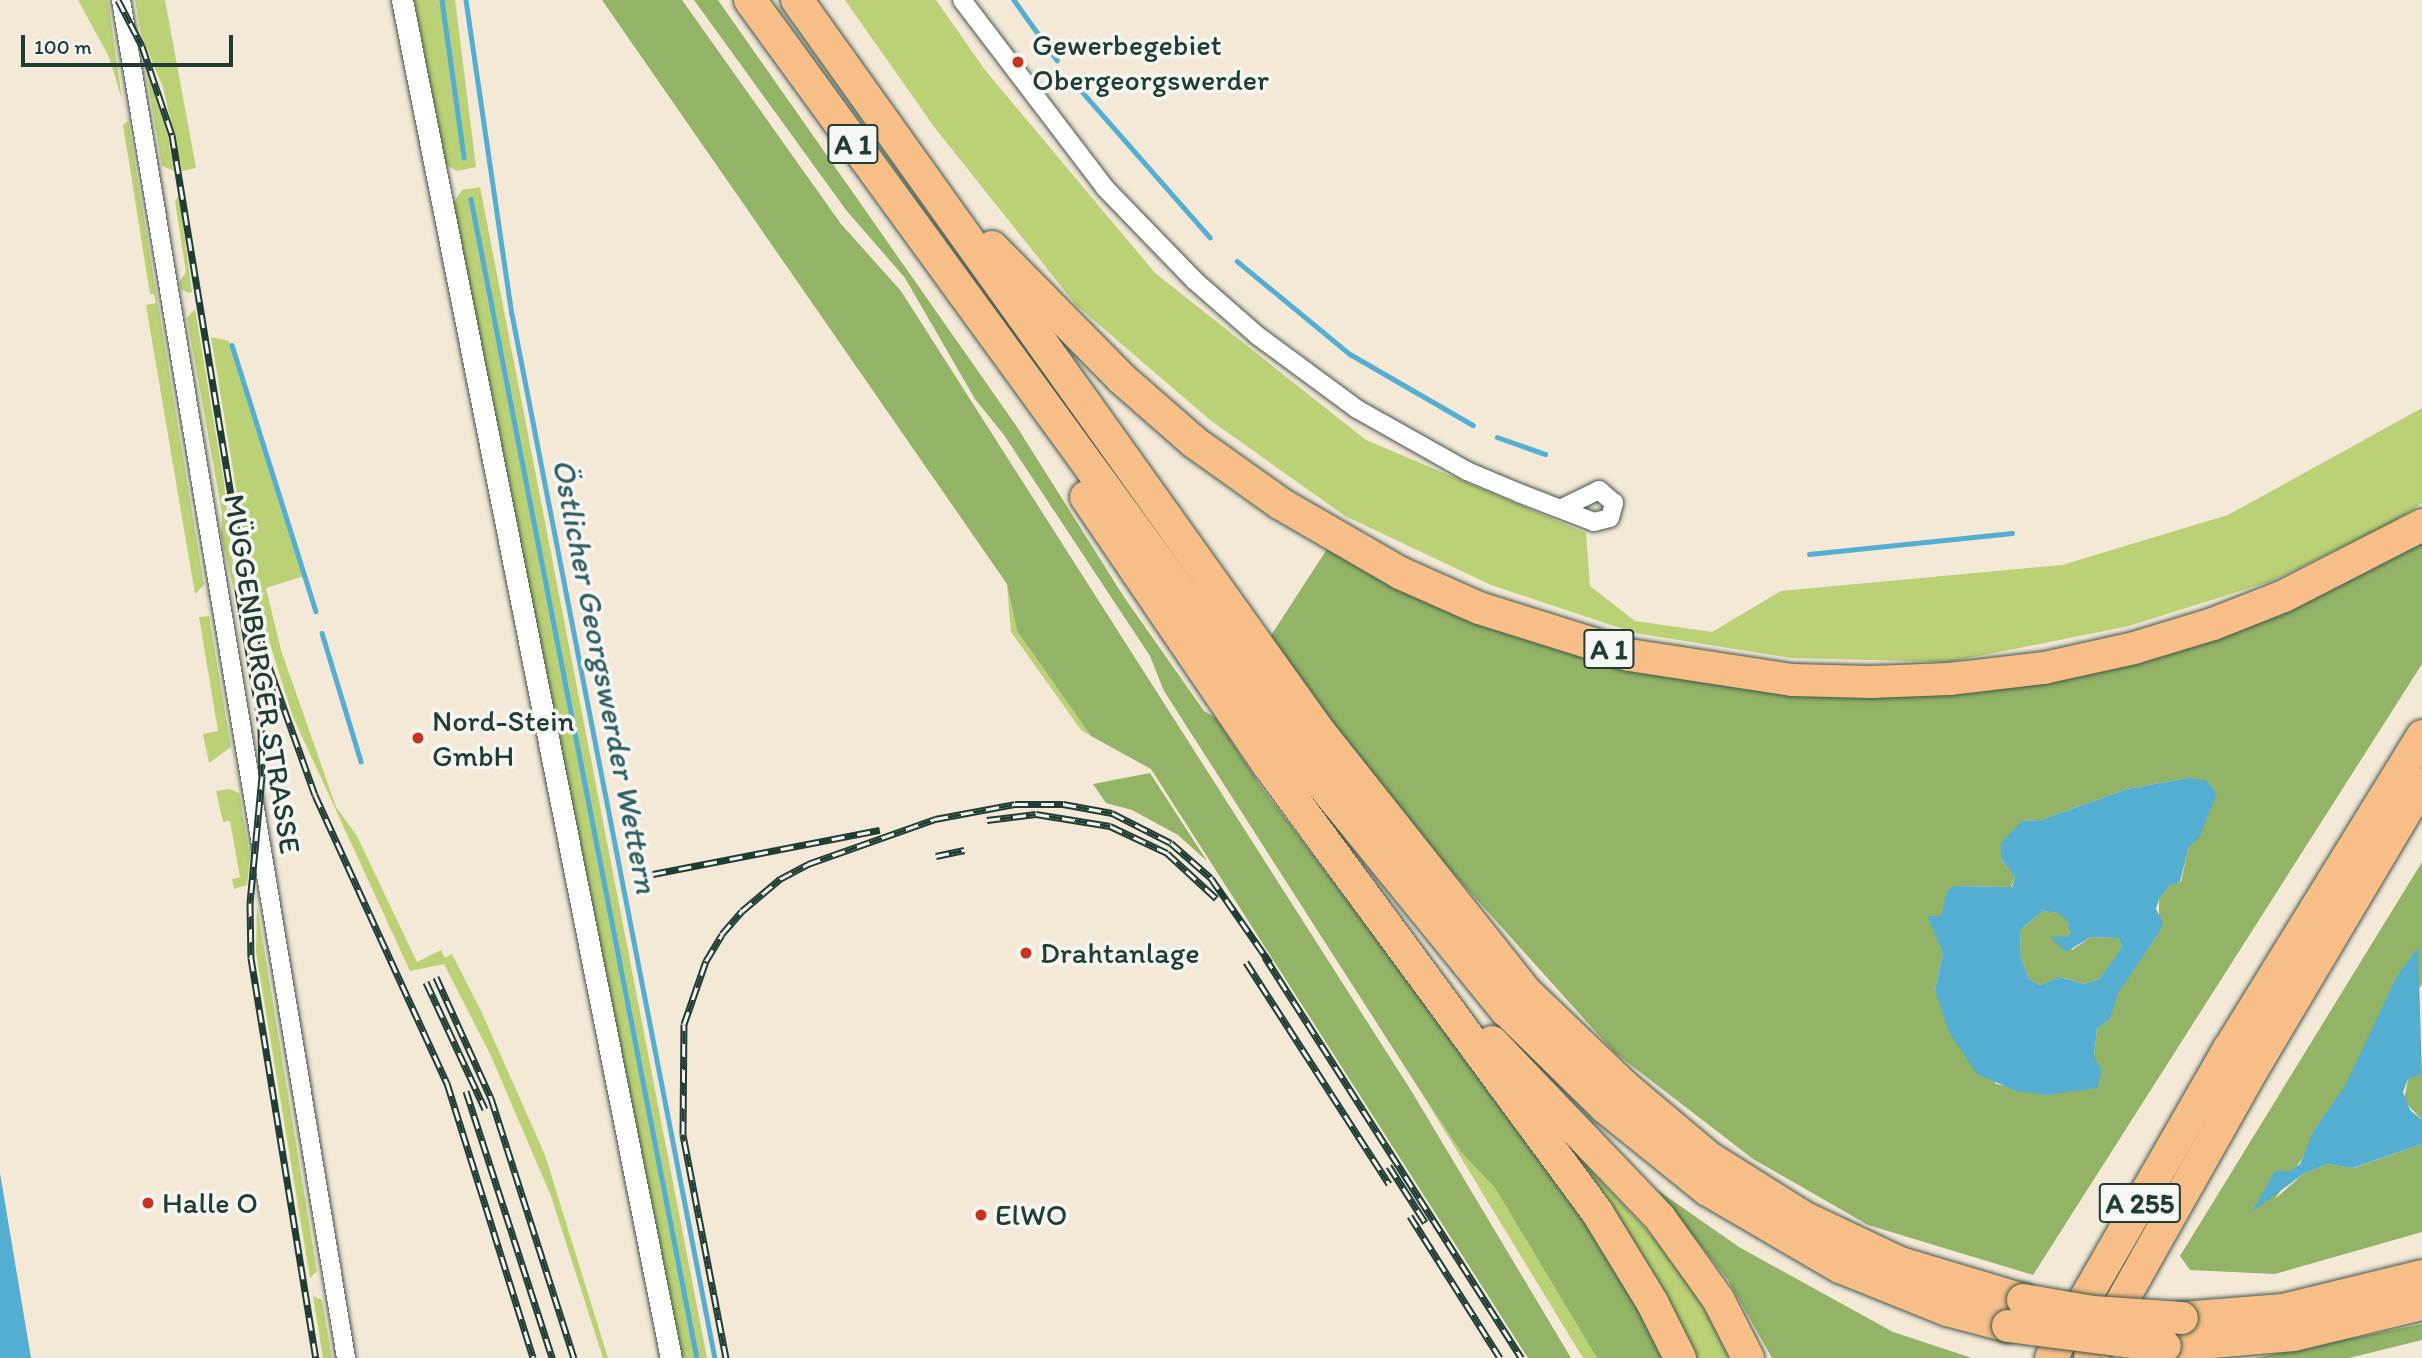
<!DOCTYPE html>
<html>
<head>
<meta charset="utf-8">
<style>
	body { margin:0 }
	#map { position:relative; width:2422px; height:1358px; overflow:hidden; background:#f4e8d7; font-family:Itim,sans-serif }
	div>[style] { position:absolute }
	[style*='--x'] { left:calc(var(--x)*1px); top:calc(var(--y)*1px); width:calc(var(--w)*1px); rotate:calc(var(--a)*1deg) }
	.green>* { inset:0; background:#bad175 }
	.forest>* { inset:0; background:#93b366 }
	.water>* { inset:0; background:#54aed2 }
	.stream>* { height:4.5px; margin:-2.25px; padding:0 2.25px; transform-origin:2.25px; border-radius:2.25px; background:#54aed2 }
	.roads { filter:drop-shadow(0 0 2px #3f574c) drop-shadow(0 0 2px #3f574c) }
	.minor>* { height:18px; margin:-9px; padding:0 9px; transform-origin:9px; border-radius:9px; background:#fff }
	.tertiary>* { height:21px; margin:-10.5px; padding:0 10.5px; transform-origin:10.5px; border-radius:10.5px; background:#fff }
	.motorway>* { height:32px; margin:-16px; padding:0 16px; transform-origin:16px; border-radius:16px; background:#f7be88 }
	.rail>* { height:7px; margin-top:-3.5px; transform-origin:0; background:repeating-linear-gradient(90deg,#f6f6f2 0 13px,#1f3d34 0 26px); box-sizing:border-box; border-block:2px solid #1f3d34 }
	.bridges { filter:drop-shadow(0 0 2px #3f574c) drop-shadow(0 0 2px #3f574c) }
	.motorway-bridge>* { height:32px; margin:-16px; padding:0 16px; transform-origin:16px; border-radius:16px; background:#f7be88 }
	.dots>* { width:19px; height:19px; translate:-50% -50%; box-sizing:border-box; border:4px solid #f6f6f2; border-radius:50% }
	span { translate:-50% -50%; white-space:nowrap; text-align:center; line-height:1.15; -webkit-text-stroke:7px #f6f6f2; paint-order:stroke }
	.shield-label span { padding:2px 5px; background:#f6f6f2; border:2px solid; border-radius:5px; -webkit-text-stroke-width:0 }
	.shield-label { font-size:28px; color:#1f3d34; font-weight:700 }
	.poi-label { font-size:30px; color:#1f3d34 }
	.left { translate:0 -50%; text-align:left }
	.street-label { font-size:30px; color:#1f3d34 }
	.water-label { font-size:32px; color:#2f5f63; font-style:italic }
	.scale { position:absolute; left:21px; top:35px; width:212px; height:32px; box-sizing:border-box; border:4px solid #1f3d34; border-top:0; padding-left:9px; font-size:21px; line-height:24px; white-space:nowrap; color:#1f3d34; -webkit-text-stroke:5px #f6f6f2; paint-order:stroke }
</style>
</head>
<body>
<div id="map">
	<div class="green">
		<div style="clip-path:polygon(78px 0,108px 0,122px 99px,109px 57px)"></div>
		<div style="clip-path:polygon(135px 0,165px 0,196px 168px,182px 171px,163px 87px,141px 35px)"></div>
		<div style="clip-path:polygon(414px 0,455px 0,476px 167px,457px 171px,445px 164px)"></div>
		<div style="clip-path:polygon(845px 0,936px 0,985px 70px,1155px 273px,1366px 440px,1586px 533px,1590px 586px,1635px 621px,1712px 632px,1781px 591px,2062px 565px,2228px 515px,2422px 408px,2422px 503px,2397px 520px,2272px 581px,2129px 626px,1949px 662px,1791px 658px,1635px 633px,1491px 585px,1345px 516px,1210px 420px,1076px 305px,935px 128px)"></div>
		<div style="clip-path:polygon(145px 65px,168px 136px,174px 171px,162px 166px)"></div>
		<div style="clip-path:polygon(128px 121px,204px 585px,195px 594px,146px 305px,156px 303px,154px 294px,150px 294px,123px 125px)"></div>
		<div style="clip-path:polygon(480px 187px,707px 1358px,679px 1358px,453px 204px,462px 190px)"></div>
		<div style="clip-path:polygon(179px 195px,192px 292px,189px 293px,181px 289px,180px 281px,186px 272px,175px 201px)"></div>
		<div style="clip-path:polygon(195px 309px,224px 482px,238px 609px,221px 535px,222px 513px,187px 318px)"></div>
		<div style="clip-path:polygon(211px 337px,229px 341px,304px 576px,266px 588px,281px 650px,336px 807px,357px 836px,417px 962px,441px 950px,445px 958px,452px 954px,481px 1011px,545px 1155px,608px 1358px,603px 1358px,551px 1196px,491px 1056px,444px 964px,410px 971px,293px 717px,253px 590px)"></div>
		<div style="clip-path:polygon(1007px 584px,1017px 631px,1091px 736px,1081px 730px,1011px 632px)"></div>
		<div style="clip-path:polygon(209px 616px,231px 747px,209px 763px,203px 734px,218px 731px,199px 617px)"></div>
		<div style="clip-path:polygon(229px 789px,239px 793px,250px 858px,247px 885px,234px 889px,232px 879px,240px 877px,230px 821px,223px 822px,216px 791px)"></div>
		<div style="clip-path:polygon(257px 906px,317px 1271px,310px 1278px,256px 952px)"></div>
		<div style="clip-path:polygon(1503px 1075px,1665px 1250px,1711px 1319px,1729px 1358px,1686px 1358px)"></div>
		<div style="clip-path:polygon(1421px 1092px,1461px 1152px,1495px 1188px,1597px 1358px,1583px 1358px)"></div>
		<div style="clip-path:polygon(313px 1296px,322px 1300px,332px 1358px,323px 1358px)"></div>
	</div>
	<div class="forest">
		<div style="clip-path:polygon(602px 0,682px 0,841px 224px,901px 291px,1412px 1092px,1571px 1358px,1528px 1358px,1151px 769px,1091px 736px,1017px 631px,1007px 584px)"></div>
		<div style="clip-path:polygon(694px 0,718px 0,1015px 424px,1124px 597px,1204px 711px,1216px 718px,1262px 788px,1590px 1220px,1668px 1358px,1597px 1358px,1495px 1188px,1461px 1152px,1421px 1092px,1164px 691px,1150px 656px,1004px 435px,975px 399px,905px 278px,846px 210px)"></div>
		<div style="clip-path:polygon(evenodd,2422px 541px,2422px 664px,2033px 1275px,1868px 1225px,1753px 1159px,1614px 1052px,1387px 800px,1270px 637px,1327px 549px,1468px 619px,1540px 644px,1699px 682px,1783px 689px,2070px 674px,2422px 541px,2187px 778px,2189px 845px,2181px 882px,2170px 884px,2159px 899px,2159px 933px,2117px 993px,2110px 1019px,2097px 1029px,2094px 1056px,2047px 1095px,1996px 1084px,1935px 990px,1943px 953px,1928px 916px,1941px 916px,1954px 886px,2011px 887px,2015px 877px,2001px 859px,2022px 821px,2041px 820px,2127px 789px,2187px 778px)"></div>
		<div style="clip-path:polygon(1150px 773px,1207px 861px,1178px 835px,1132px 810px,1106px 803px,1093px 784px)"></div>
		<div style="clip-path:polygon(2422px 862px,2422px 984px,2314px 1130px,2311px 1145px,2275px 1199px,2303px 1174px,2327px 1164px,2354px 1168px,2422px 1144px,2422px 1232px,2275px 1274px,2190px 1270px,2180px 1256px)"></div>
		<div style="clip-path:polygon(2043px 911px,2058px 913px,2068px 921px,2070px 936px,2062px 937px,2072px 950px,2091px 937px,2118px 938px,2122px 945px,2118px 955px,2099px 979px,2084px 984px,2061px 977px,2040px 985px,2029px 979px,2020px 954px,2021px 929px)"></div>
		<div style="clip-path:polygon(2417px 1073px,2422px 1074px,2422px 1120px,2404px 1101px,2408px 1079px)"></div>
		<div style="clip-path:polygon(1656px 1189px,1739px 1247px,1893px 1332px,1972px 1358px,1772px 1358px,1728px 1280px)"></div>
		<div style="clip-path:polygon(2422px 1324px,2422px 1340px,2349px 1358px,2255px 1358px)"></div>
	</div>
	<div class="water">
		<div style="clip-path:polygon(evenodd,2187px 778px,2206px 780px,2217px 794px,2199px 838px,2189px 846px,2180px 882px,2170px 885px,2159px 899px,2156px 909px,2163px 922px,2159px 933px,2118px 993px,2110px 1019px,2097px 1029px,2094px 1056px,2102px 1071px,2097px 1088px,2047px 1095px,2016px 1091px,1977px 1074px,1949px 1032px,1935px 990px,1943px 953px,1927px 916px,1941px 916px,1947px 891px,1954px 886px,2012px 887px,2015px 877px,2001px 859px,2001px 843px,2022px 821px,2041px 820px,2127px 789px,2187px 778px,2043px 911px,2058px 913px,2068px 922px,2070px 936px,2050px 937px,2066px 952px,2091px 937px,2118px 938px,2122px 945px,2118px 954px,2099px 979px,2084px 984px,2060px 977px,2040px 985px,2029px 979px,2020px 954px,2021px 929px,2043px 911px)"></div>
		<div style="clip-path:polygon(2418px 947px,2422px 1074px,2408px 1079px,2403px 1092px,2410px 1110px,2422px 1120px,2422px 1144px,2353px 1168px,2327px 1164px,2303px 1174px,2252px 1212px,2275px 1171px,2290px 1171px,2300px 1164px,2314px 1130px,2345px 1086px,2396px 978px)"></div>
		<div style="clip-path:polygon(0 1173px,31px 1358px,0 1358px)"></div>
	</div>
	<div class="stream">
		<div style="--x:442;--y:0;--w:159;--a:82"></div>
		<div style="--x:466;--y:0;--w:317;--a:81.7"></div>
		<div style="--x:512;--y:314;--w:1064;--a:79"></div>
		<div style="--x:1014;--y:0;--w:74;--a:54.4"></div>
		<div style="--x:1078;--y:87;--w:200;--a:48.7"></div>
		<div style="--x:471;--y:199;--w:1181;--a:78.97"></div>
		<div style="--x:1237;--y:261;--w:146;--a:39.5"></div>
		<div style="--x:1350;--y:354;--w:142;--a:30"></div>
		<div style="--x:232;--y:345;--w:279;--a:72.5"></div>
		<div style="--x:1497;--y:437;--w:51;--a:19.5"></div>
		<div style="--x:1809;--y:554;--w:204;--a:-5.9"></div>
		<div style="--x:322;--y:633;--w:134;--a:73.1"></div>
	</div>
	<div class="roads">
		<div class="minor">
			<div style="--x:121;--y:0;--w:1377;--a:80.59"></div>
			<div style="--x:962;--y:0;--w:236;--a:52.7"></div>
			<div style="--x:1105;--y:188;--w:128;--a:45.9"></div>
			<div style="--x:1194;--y:280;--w:85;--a:41.2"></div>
			<div style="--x:1258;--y:336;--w:123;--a:36.4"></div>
			<div style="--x:1357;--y:409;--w:126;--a:29.4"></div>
			<div style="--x:1467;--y:471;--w:56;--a:22.9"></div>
			<div style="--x:1519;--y:493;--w:80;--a:21.1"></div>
			<div style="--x:1594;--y:522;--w:16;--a:-14"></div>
			<div style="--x:1610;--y:518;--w:16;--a:-75"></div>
			<div style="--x:1614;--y:503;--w:20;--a:-139"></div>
			<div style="--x:1599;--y:490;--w:43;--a:154"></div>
		</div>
		<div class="tertiary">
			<div style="--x:402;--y:0;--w:1384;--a:78.8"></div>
		</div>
		<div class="motorway">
			<div style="--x:750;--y:0;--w:950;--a:53.95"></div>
			<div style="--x:1309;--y:768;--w:312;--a:50.9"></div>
			<div style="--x:1506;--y:1010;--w:139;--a:44.4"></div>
			<div style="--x:1605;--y:1107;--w:132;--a:38.9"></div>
			<div style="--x:1708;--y:1190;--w:153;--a:30.3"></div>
			<div style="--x:1840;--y:1267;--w:115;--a:21.9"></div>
			<div style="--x:1947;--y:1310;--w:63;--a:14.7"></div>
			<div style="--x:797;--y:0;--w:898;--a:54.47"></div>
			<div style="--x:1319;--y:731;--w:332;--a:51.6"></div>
			<div style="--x:1525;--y:991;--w:137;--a:43.8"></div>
			<div style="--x:1624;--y:1086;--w:110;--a:40.2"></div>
			<div style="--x:1708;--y:1157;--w:115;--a:32.2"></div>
			<div style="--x:1805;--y:1218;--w:105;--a:25.3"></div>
			<div style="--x:1900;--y:1263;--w:128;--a:16.7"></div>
			<div style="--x:992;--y:247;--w:184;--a:45.4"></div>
			<div style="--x:1121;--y:378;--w:97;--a:41.2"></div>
			<div style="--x:1194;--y:442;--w:107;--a:35.5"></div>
			<div style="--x:1281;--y:504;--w:138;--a:30.1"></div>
			<div style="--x:1400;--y:573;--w:86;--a:23.9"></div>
			<div style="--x:1479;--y:608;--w:157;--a:17.4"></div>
			<div style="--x:1629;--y:655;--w:165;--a:8.7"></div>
			<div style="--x:1792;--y:680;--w:79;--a:1.5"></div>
			<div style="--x:1871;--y:682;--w:78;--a:-2.2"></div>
			<div style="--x:1949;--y:679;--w:96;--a:-6.6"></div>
			<div style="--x:2044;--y:668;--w:92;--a:-12.5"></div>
			<div style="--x:2134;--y:648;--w:83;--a:-16.9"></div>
			<div style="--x:2213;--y:624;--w:76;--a:-21.5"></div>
			<div style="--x:2284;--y:596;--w:155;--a:-27.2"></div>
			<div style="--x:1086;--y:497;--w:325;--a:55.8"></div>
			<div style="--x:1269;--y:766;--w:554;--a:53.67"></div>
			<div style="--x:1597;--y:1212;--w:105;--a:58.6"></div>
			<div style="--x:1652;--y:1302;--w:63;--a:63.4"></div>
			<div style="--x:1492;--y:1042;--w:243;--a:46.3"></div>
			<div style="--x:1660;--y:1218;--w:100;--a:54.4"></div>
			<div style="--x:1718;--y:1299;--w:66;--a:63"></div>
			<div style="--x:2182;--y:1318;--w:101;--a:-4.5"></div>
			<div style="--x:2283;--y:1310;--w:143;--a:-13.7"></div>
			<div style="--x:2165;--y:1346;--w:129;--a:-4.9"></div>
			<div style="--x:2294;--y:1335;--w:132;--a:-13.6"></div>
			<div style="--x:2051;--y:1358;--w:357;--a:-60.1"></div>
			<div style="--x:2229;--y:1049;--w:368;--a:-58.3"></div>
			<div style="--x:2090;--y:1358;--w:340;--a:-60.6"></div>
			<div style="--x:2257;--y:1062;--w:323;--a:-59.3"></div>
		</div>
	</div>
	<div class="rail">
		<div style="--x:118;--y:0;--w:52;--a:62.4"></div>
		<div style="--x:142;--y:46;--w:94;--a:71.4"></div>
		<div style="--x:172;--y:135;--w:462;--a:80.7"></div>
		<div style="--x:247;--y:591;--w:73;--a:74.1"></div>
		<div style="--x:267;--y:661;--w:142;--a:70.3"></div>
		<div style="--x:315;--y:795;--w:317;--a:65.4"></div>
		<div style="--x:447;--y:1083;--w:288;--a:72.6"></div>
		<div style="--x:238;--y:589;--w:138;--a:80.4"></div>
		<div style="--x:261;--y:725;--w:51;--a:88.9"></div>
		<div style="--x:262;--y:776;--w:128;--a:95.4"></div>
		<div style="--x:250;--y:903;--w:55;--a:89"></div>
		<div style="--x:251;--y:958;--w:405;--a:80.8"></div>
		<div style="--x:987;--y:820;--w:49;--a:-7"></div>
		<div style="--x:1036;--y:814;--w:75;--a:9.2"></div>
		<div style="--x:1110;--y:826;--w:63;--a:25.3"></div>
		<div style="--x:1167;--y:853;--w:67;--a:42.6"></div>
		<div style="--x:936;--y:856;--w:29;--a:-12"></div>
		<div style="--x:653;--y:874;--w:231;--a:-11"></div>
		<div style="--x:1265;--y:957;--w:476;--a:57.4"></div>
		<div style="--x:1246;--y:962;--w:264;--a:57.2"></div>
		<div style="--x:436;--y:977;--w:133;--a:65.6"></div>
		<div style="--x:491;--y:1098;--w:273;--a:72.3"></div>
		<div style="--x:426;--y:982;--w:140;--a:65.1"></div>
		<div style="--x:466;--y:1091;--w:281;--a:72.1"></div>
		<div style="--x:1389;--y:1166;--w:67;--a:57.3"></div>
		<div style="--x:1410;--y:1216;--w:168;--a:57.6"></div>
		<div style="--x:726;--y:1358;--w:228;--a:-100.9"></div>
		<div style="--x:683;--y:1134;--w:110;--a:-89.5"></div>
		<div style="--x:684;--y:1024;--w:67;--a:-70.8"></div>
		<div style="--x:706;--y:961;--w:31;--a:-59"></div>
		<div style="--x:722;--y:934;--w:30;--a:-49"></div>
		<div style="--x:742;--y:911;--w:50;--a:-40.1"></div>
		<div style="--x:780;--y:879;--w:32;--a:-28"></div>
		<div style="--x:808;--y:864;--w:135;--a:-19.5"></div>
		<div style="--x:935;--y:819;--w:81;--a:-10.6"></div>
		<div style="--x:1015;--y:804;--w:48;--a:0"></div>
		<div style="--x:1063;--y:804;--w:50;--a:10.4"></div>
		<div style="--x:1112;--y:813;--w:66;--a:27"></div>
		<div style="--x:1171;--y:843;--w:53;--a:41.2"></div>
		<div style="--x:1211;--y:878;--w:103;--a:55.2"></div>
	</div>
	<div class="bridges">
		<div class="motorway-bridge">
			<div style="--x:2023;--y:1300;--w:71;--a:9.7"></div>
			<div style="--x:2093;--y:1312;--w:89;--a:3.9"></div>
			<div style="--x:2008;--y:1326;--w:158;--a:7.3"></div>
		</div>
	</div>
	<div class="dots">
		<div style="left:1018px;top:62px;background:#c8321e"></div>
		<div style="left:418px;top:738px;background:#c8321e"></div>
		<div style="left:1026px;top:953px;background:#c8321e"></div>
		<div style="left:148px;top:1203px;background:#c8321e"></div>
		<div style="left:981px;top:1215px;background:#c8321e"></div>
	</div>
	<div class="shield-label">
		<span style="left:853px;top:144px">A 1</span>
		<span style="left:1609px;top:649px">A 1</span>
		<span style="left:2140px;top:1203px">A 255</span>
	</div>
	<div class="poi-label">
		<span class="left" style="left:1032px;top:62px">Gewerbegebiet<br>Obergeorgswerder</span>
		<span class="left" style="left:432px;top:738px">Nord-Stein<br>GmbH</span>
		<span class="left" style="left:1040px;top:953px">Drahtanlage</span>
		<span class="left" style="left:162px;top:1203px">Halle O</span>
		<span class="left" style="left:995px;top:1215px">ElWO</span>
	</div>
	<div class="street-label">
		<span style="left:262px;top:674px;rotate:81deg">MÜGGENBURGER STRASSE</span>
	</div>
	<div class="water-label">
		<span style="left:605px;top:676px;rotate:79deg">Östlicher Georgswerder Wettern</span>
	</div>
	<div class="scale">100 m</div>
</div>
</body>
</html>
